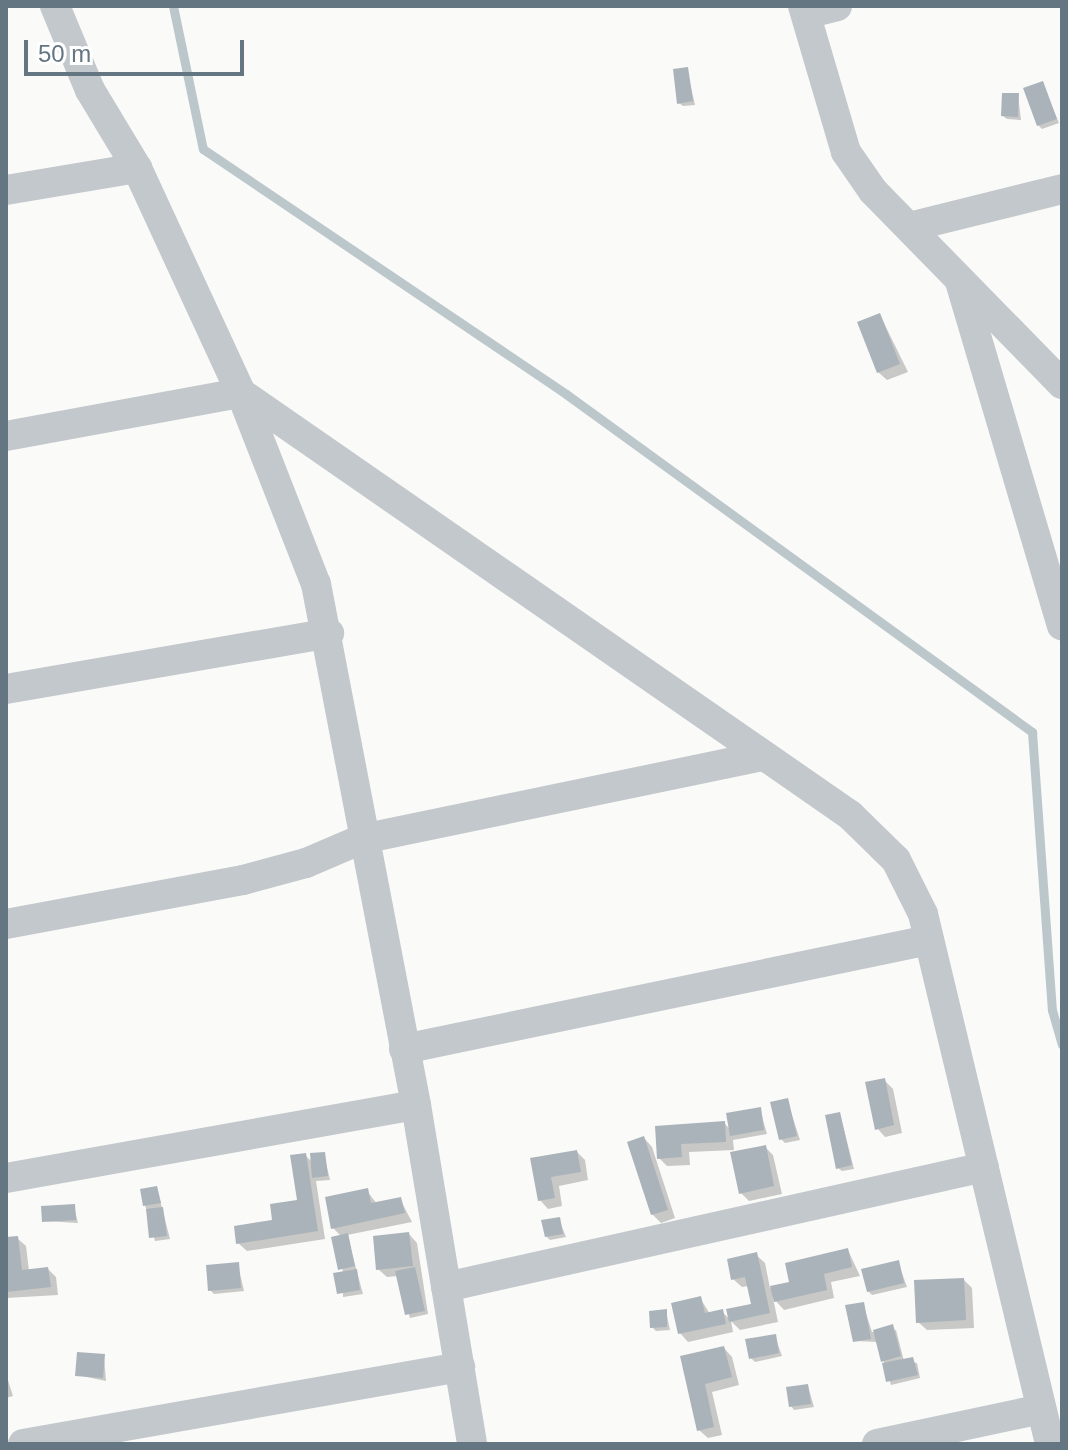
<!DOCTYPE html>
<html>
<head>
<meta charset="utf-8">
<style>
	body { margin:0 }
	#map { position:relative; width:1068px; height:1450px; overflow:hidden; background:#fafaf8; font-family:Arial,sans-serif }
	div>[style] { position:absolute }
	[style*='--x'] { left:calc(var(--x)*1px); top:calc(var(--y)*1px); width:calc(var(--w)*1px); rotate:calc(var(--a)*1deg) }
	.shadow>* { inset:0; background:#0003 }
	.stream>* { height:9px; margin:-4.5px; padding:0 4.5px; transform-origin:4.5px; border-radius:4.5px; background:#bbc7cb }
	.building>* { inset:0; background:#aab3b9 }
	.minor>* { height:30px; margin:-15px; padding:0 15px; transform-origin:15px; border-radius:15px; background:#c3c8cc }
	span { translate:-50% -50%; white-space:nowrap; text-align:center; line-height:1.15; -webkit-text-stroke:8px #fff; paint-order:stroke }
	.frame { position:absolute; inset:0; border:8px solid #657683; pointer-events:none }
	.scale { position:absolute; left:24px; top:40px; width:220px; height:36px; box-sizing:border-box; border:4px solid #657683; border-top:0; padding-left:10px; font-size:24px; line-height:28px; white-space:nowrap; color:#657683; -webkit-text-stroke:6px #fff; paint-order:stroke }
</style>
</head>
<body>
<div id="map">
	<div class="shadow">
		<div style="clip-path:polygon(687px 69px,695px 105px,683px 106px,679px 103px)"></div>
		<div style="clip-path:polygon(1042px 83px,1059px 123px,1042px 129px,1038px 125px)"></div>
		<div style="clip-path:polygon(1018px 95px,1021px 120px,1007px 119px,1003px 116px)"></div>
		<div style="clip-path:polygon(880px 315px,908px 372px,887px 380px,878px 372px)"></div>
		<div style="clip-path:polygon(884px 1080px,893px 1089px,902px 1133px,885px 1137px,877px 1128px)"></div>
		<div style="clip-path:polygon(787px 1100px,800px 1140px,785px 1143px,781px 1139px)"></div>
		<div style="clip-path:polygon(760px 1109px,767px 1134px,733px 1140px,734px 1150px,689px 1152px,690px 1165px,667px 1166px,659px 1158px,657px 1127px,724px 1123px,731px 1130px)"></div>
		<div style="clip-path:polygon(840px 1114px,854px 1169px,842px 1171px,838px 1168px)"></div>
		<div style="clip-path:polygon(644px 1138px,652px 1147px,675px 1218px,661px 1223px,652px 1214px)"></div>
		<div style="clip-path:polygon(765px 1147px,773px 1155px,782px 1194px,749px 1201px,741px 1193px)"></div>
		<div style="clip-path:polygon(577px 1152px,585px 1160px,588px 1180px,559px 1186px,562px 1206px,548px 1209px,540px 1200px,532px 1160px)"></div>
		<div style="clip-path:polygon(324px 1154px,330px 1180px,316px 1181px,325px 1239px,247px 1251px,238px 1243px,299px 1201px,305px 1155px,313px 1163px)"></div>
		<div style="clip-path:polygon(157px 1188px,170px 1239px,155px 1241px,145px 1205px)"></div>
		<div style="clip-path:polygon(367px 1191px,377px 1204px,400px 1199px,412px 1222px,347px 1235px,363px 1294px,343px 1297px,342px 1237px,333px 1228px)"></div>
		<div style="clip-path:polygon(74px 1206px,78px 1223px,44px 1221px)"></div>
		<div style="clip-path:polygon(559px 1219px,566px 1237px,550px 1240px,546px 1236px)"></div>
		<div style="clip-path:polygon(409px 1234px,417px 1243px,428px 1314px,410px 1318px,398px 1276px,387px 1277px,378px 1269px)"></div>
		<div style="clip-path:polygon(17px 1238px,26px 1246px,29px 1271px,48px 1269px,56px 1277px,58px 1295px,6px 1298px,6px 1239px)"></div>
		<div style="clip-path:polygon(848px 1250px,860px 1276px,831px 1282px,834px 1298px,784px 1310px,773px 1298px,778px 1322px,740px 1330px,731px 1321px,733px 1332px,688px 1342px,680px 1333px,700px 1298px,710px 1314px,722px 1312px,731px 1320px,754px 1305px,749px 1286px,742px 1287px,733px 1279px,756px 1255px,765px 1263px,770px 1288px,792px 1284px)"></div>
		<div style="clip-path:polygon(898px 1262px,907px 1287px,872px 1295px,868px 1291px)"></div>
		<div style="clip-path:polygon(238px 1265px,244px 1291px,214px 1294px,210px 1290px)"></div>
		<div style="clip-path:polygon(964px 1280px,972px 1288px,974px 1328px,927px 1330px,918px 1322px)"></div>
		<div style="clip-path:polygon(863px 1304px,872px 1332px,896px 1330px,904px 1361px,917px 1363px,920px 1378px,891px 1385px,878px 1342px,855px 1341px)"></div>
		<div style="clip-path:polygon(666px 1311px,670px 1330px,656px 1331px,652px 1327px)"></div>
		<div style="clip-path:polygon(775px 1336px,782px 1356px,755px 1362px,751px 1358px)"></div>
		<div style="clip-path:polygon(724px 1348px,732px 1357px,739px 1385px,712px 1392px,722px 1435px,708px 1438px,699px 1430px,683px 1357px)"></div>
		<div style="clip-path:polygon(104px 1356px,106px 1381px,77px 1375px)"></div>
		<div style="clip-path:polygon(6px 1374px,13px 1396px,6px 1398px)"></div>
		<div style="clip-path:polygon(808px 1386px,814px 1407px,794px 1410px,791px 1406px)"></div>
	</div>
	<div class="stream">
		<div style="--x:173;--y:6;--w:146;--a:78.2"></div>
		<div style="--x:203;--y:149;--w:438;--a:34"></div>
		<div style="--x:566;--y:394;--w:576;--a:35.95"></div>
		<div style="--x:1032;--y:732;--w:279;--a:85.9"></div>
		<div style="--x:1052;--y:1010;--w:36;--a:74"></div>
	</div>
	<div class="building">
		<div style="clip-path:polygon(688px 67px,693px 101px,677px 104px,673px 69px)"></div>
		<div style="clip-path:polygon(1043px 81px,1057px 119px,1037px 126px,1023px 88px)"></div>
		<div style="clip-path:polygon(1002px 93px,1019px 93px,1018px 117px,1001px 116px)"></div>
		<div style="clip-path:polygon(880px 313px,900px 364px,877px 373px,857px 322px)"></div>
		<div style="clip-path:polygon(885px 1078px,894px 1125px,875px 1130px,865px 1082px)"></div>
		<div style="clip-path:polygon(788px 1098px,797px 1136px,779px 1140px,770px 1102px)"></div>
		<div style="clip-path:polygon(761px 1107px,764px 1130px,730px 1136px,726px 1113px)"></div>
		<div style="clip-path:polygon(840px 1112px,852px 1165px,836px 1169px,825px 1115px)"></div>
		<div style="clip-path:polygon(725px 1121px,726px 1142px,681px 1144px,682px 1157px,657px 1159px,655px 1126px)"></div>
		<div style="clip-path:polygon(644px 1136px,668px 1210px,651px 1215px,627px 1142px)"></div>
		<div style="clip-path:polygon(766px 1145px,774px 1186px,739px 1194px,730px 1152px)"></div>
		<div style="clip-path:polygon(577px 1150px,581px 1172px,551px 1177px,555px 1198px,538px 1201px,530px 1158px)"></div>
		<div style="clip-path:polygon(325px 1152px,328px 1176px,312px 1178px,310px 1153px)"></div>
		<div style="clip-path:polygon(306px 1153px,318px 1231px,236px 1244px,234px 1226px,272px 1220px,270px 1204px,297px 1200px,290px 1155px)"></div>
		<div style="clip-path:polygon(157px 1186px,161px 1203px,143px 1206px,140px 1189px)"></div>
		<div style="clip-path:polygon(368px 1188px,371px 1203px,401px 1197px,405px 1213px,331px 1229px,325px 1197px)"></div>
		<div style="clip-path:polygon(75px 1204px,76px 1220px,42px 1222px,41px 1206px)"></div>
		<div style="clip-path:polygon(163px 1207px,167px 1236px,149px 1238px,146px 1209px)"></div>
		<div style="clip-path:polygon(560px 1217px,563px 1234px,545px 1237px,541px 1220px)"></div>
		<div style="clip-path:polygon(409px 1232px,413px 1266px,376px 1270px,373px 1236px)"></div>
		<div style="clip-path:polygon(348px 1233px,355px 1266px,338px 1270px,331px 1237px)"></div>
		<div style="clip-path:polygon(18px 1236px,22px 1270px,48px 1267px,51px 1287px,6px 1292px,6px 1237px)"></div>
		<div style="clip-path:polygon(848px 1248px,852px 1267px,824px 1274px,827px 1290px,774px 1302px,770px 1286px,789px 1282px,785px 1263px)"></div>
		<div style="clip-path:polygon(757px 1252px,770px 1313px,729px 1322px,726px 1309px,751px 1304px,745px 1277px,731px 1280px,727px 1259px)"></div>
		<div style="clip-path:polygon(899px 1260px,904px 1283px,867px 1292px,861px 1269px)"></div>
		<div style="clip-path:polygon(239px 1262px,241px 1288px,208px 1291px,206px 1265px)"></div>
		<div style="clip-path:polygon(415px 1267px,425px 1311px,405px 1315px,395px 1271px)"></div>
		<div style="clip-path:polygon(357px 1269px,360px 1290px,337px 1294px,333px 1273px)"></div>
		<div style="clip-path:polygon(964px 1278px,966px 1320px,916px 1323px,914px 1280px)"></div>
		<div style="clip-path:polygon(701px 1296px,705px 1313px,723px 1309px,726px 1324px,678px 1334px,671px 1303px)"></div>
		<div style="clip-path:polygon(864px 1302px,871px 1339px,853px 1342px,845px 1305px)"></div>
		<div style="clip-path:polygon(667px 1309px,667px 1327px,650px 1328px,649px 1311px)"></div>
		<div style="clip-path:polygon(893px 1324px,901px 1356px,881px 1362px,873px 1330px)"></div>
		<div style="clip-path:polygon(776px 1334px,779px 1353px,749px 1359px,745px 1339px)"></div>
		<div style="clip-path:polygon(724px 1346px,732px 1377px,705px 1384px,714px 1427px,697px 1431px,680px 1356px)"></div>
		<div style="clip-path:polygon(77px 1352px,105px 1354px,103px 1378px,75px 1376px)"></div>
		<div style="clip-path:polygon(913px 1357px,918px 1375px,886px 1382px,882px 1363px)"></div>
		<div style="clip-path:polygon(808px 1384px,811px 1404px,789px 1407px,786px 1387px)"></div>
	</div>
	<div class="minor">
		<div style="--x:55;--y:6;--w:91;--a:67.4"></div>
		<div style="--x:90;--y:90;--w:91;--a:58.9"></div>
		<div style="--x:137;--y:168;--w:248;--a:65.2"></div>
		<div style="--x:241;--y:393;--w:205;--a:68.6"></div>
		<div style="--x:316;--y:584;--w:531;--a:79.13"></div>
		<div style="--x:416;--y:1105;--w:344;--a:80.6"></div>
		<div style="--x:803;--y:6;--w:152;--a:73.6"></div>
		<div style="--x:846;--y:152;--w:47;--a:55.3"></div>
		<div style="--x:873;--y:191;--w:270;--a:45.6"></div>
		<div style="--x:806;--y:14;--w:32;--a:-14"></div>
		<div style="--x:6;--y:190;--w:133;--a:-9.5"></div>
		<div style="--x:909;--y:227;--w:158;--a:-13.9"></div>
		<div style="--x:961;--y:285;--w:355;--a:73.5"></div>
		<div style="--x:6;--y:436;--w:239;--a:-10.4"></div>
		<div style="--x:241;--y:393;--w:741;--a:34.72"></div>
		<div style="--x:850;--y:815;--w:64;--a:44.4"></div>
		<div style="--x:896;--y:860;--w:60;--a:63.4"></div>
		<div style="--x:923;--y:914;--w:545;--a:76.52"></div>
		<div style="--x:6;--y:689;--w:328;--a:-9.8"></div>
		<div style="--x:6;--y:924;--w:241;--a:-10.5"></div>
		<div style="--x:243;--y:880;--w:65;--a:-15.1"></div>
		<div style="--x:306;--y:863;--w:61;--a:-23.2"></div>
		<div style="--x:362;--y:839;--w:409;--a:-11.7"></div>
		<div style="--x:404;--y:1049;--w:536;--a:-11.73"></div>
		<div style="--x:6;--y:1178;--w:416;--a:-10.1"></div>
		<div style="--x:446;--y:1287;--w:551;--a:-12.57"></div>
		<div style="--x:23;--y:1444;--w:444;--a:-10"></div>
		<div style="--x:877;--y:1444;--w:168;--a:-12"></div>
	</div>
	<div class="frame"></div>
	<div class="scale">50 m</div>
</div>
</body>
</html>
